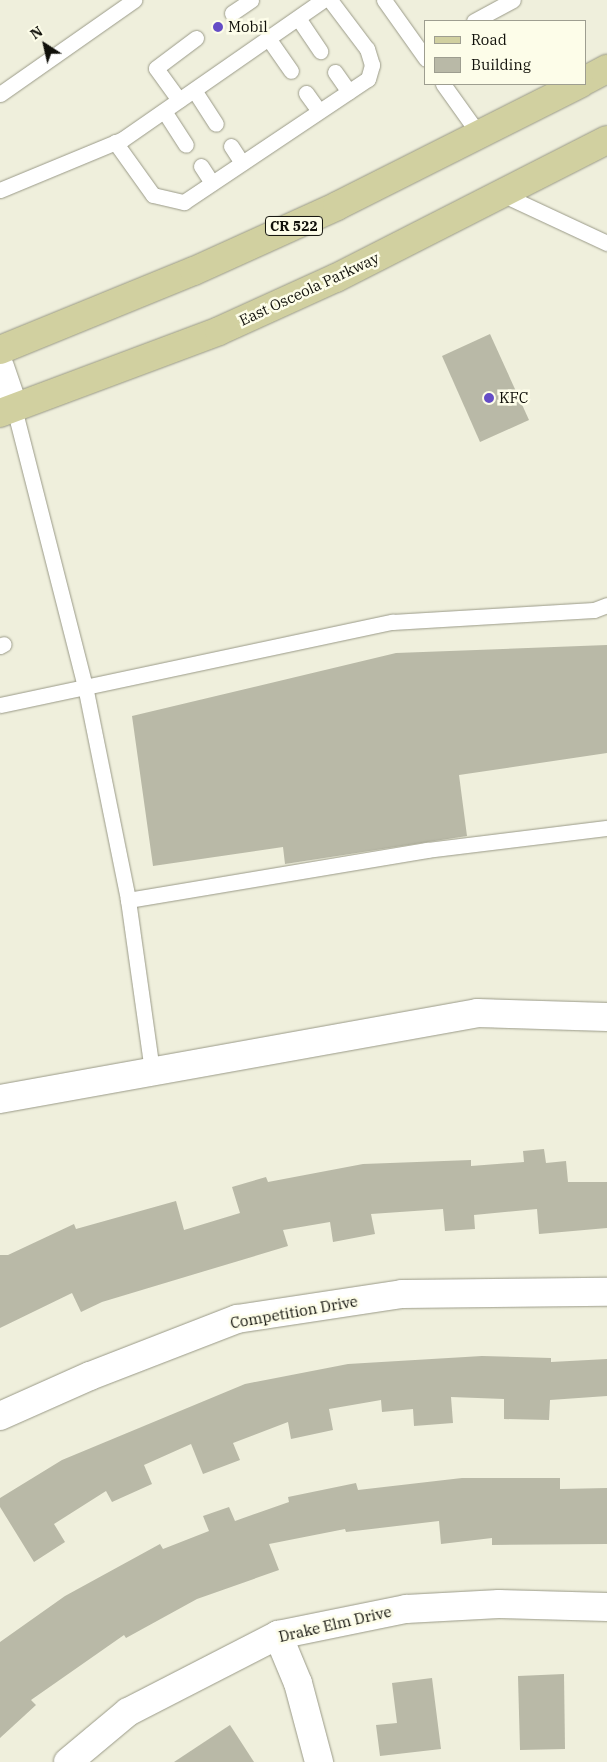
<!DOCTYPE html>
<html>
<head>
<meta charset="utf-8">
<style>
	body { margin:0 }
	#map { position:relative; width:607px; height:1762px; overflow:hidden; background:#efefdc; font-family:"IBM Plex Serif",serif }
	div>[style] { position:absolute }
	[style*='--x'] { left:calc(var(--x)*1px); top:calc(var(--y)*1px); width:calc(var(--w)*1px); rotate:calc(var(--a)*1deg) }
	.building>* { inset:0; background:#b9b9a7 }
	.roads { filter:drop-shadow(0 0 1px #9a9a88) drop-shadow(0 0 1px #9a9a88) }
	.lane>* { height:15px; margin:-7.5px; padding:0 7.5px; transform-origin:7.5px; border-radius:7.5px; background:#fff }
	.street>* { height:28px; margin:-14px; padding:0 14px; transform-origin:14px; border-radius:14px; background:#fff }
	.primary>* { height:28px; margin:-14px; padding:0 14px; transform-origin:14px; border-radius:14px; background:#d1d0a0 }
	.dots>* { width:14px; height:14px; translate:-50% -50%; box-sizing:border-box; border:2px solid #fdfde9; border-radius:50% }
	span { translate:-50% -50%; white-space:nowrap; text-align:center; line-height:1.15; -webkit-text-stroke:5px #fdfde9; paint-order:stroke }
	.shield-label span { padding:1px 4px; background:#fdfde9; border:1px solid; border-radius:4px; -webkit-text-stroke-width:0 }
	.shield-label { font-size:14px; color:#10100a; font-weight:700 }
	.poi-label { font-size:15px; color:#10100a }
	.left { translate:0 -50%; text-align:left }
	.street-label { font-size:15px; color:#10100a }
	.legend { position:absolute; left:424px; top:20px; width:162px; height:65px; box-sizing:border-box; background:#fdfde9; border:1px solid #9e9e90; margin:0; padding:6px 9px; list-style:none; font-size:15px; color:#10100a }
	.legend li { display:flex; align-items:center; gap:10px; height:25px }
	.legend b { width:25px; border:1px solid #9e9e90 }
	.north { position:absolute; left:20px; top:20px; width:50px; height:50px; -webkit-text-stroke:4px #fdfde9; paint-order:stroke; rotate:325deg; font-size:14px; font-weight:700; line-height:20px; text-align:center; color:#10100a }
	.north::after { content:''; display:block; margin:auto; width:18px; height:22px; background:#10100a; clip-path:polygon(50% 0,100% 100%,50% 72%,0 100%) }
</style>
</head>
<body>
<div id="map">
	<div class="building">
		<div style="clip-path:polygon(490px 334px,529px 420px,480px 442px,442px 356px)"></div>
		<div style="clip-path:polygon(607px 645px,607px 753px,459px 775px,467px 836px,285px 864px,283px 847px,153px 866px,132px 716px,396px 653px)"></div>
		<div style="clip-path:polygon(544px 1149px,546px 1163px,566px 1161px,568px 1182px,607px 1182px,607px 1228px,539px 1234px,537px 1209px,474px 1215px,475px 1229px,445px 1231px,443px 1209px,371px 1214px,375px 1234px,333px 1242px,330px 1222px,283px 1230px,288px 1246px,102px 1302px,81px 1312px,72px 1293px,0 1328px,0 1255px,8px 1255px,74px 1224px,76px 1229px,176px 1201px,184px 1230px,240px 1213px,232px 1187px,266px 1177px,268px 1182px,363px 1164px,471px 1160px,471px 1166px,524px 1162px,523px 1151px)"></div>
		<div style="clip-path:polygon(482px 1356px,551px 1358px,551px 1362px,607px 1359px,607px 1396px,550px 1400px,549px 1420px,504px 1419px,504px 1399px,451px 1397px,453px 1423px,414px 1426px,413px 1409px,382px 1412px,381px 1400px,329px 1409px,333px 1430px,291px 1439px,288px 1422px,233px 1443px,240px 1460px,203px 1474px,191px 1444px,144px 1465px,152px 1484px,112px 1502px,106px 1491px,54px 1524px,65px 1542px,34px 1562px,0 1507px,0 1498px,62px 1460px,245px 1384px,348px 1364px)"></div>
		<div style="clip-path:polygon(462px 1478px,560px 1478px,560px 1489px,607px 1488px,607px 1544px,492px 1545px,492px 1538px,441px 1544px,439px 1521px,346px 1532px,345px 1529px,269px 1544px,279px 1570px,197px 1599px,126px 1638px,124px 1635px,31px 1700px,36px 1705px,0 1738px,0 1642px,65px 1596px,160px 1544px,163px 1549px,209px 1531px,203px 1516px,229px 1507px,235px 1521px,289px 1502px,288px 1497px,356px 1483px,358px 1490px)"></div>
		<div style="clip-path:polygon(564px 1674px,565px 1749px,520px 1750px,518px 1676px)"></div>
		<div style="clip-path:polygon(432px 1678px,441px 1749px,380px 1756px,376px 1725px,397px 1723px,392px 1683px)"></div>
		<div style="clip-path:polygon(230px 1725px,254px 1762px,174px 1762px)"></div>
	</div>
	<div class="roads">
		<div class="lane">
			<div style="--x:384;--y:0;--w:72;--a:54.6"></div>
			<div style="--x:232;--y:13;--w:23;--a:-34"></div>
			<div style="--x:298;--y:18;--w:40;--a:56"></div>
			<div style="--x:474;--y:21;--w:44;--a:-28.3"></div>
			<div style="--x:268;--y:38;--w:40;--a:55.1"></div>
			<div style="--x:335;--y:72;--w:24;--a:55"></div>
			<div style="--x:443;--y:84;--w:65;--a:54.4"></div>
			<div style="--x:194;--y:90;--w:40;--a:57.1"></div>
			<div style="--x:306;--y:93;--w:22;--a:54"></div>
			<div style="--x:0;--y:94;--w:164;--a:-35"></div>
			<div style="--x:179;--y:100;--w:39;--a:-126"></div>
			<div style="--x:156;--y:68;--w:50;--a:-36.9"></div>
			<div style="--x:164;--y:111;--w:40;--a:57.1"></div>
			<div style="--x:115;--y:142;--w:65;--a:54.4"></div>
			<div style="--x:153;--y:195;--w:32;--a:13"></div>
			<div style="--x:184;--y:202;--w:221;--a:-33.8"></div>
			<div style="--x:368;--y:79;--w:15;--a:-74"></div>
			<div style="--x:372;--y:65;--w:17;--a:-107"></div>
			<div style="--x:367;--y:49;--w:61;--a:-127.1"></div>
			<div style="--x:231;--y:146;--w:20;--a:57"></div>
			<div style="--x:201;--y:166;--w:20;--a:57"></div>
			<div style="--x:0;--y:190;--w:133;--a:-22.5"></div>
			<div style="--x:123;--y:139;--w:244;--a:-34.8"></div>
			<div style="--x:504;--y:195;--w:114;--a:25"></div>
			<div style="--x:14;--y:408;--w:287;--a:75.7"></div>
			<div style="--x:85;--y:686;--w:218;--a:78.6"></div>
			<div style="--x:128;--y:900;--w:303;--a:-9.5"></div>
			<div style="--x:427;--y:850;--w:181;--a:-7"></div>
			<div style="--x:0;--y:646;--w:4;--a:-27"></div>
			<div style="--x:0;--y:705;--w:401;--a:-12"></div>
			<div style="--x:392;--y:622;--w:202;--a:-3.4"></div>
			<div style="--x:594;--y:610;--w:14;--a:-21"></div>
			<div style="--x:128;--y:900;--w:172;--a:82"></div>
		</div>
		<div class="street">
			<div style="--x:0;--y:367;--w:43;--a:71.1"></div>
			<div style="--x:0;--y:1099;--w:485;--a:-10.2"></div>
			<div style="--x:477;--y:1013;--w:130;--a:1.8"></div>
			<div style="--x:0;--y:1416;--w:98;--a:-24"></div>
			<div style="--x:90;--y:1376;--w:158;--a:-21.2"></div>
			<div style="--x:237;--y:1319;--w:167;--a:-8.6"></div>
			<div style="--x:402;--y:1294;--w:205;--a:-0.6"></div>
			<div style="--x:278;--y:1635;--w:52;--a:67.4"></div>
			<div style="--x:298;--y:1683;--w:82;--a:75.1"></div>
			<div style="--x:68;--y:1762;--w:78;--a:-39.8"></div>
			<div style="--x:128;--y:1712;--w:169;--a:-27.2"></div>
			<div style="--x:278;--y:1635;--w:131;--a:-11.5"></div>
			<div style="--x:406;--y:1609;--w:93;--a:-3.1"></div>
			<div style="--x:499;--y:1604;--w:108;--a:1.6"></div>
		</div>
		<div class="primary">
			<div style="--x:586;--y:80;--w:24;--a:-28"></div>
			<div style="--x:0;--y:350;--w:209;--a:-22.2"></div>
			<div style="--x:194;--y:271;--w:157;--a:-24.4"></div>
			<div style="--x:337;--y:206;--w:272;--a:-26.7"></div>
			<div style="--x:0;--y:413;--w:234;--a:-20.5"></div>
			<div style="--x:219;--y:331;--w:128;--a:-24.4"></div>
			<div style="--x:336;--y:278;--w:304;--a:-27"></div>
		</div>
	</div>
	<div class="dots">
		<div style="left:218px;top:27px;background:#654dc6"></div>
		<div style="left:489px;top:398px;background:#654dc6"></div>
	</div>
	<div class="shield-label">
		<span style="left:294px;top:226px">CR 522</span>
	</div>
	<div class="poi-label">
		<span class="left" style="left:228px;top:27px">Mobil</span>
		<span class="left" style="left:499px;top:398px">KFC</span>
	</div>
	<div class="street-label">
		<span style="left:309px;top:289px;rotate:-25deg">East Osceola Parkway</span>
		<span style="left:294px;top:1312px;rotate:-10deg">Competition Drive</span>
		<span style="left:335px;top:1624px;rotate:-13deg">Drake Elm Drive</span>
	</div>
	<ul class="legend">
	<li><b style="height:6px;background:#d1d0a0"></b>Road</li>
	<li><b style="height:14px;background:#b9b9a7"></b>Building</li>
	</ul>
	<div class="north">N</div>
</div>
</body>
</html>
